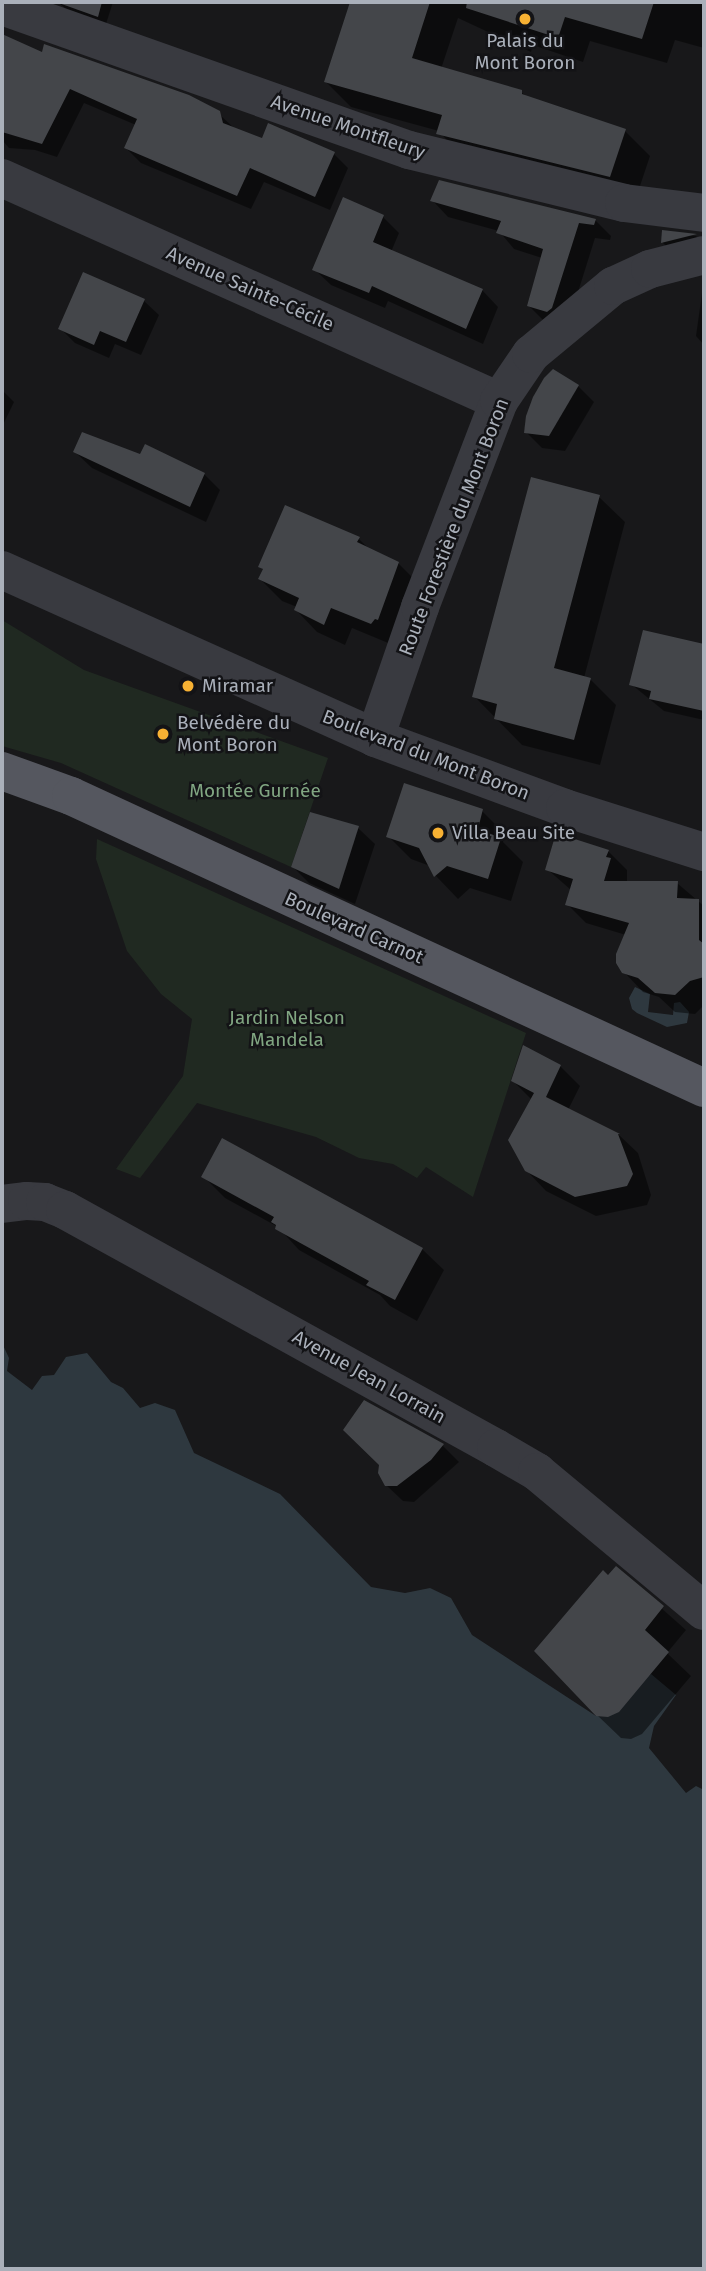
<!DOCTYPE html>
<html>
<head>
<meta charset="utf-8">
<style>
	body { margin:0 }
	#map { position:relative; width:706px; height:2271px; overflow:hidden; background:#18181a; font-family:"Fira Sans",sans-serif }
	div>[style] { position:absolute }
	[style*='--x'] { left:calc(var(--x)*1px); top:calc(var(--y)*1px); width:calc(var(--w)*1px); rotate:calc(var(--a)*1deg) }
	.green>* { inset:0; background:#202921 }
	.water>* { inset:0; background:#2e383f }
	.shadow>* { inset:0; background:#0007 }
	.building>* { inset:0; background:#44464a }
	.minor>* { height:38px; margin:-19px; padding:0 19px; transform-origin:19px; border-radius:19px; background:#393a40 }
	.major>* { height:38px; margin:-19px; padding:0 19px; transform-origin:19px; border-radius:19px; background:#55575f }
	.dots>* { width:19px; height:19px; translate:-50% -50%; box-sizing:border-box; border:4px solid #131316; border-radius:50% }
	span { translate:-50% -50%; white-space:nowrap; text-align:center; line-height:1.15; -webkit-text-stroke:5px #131316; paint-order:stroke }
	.poi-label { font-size:19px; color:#aab0ba }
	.left { translate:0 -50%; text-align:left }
	.street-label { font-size:19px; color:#aab0ba }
	.park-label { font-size:19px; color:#81a682 }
	.frame { position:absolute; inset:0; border:4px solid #aab0ba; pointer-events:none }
</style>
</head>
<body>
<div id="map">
	<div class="green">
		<div style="clip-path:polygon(2px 620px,84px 670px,328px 758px,291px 867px,61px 763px,2px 746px)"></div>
		<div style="clip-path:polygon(97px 839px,526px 1033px,473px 1197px,426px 1167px,417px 1178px,393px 1164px,359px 1158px,316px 1137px,197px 1103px,140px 1178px,116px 1169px,183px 1076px,192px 1019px,161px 994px,127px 951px,96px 859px)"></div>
	</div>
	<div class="water">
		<div style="clip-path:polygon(635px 987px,650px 994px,648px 1012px,673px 1015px,674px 1003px,680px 1002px,689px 1012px,687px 1023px,667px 1027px,637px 1013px,632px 1009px,629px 998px)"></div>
		<div style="clip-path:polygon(2px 1343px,9px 1358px,7px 1371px,32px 1390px,42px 1376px,54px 1375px,66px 1357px,87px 1353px,111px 1382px,123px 1388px,140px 1408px,155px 1403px,175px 1410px,194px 1453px,280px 1494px,371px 1587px,405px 1593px,430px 1588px,451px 1598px,472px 1635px,596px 1716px,651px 1674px,676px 1695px,654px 1726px,649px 1748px,686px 1793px,696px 1786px,704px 1790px,704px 2269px,2px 2269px)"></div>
	</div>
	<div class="shadow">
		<div style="clip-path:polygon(58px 2px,113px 2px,106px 24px,66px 9px)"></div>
		<div style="clip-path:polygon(352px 2px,704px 2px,704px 48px,675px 40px,667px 63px,590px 41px,583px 62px,533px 45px,531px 52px,458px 18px,441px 69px,521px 92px,527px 97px,625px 131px,650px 156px,635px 201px,463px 159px,439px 131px,351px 107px,326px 82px)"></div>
		<div style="clip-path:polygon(2px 35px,43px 54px,218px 113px,234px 128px,263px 140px,334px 154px,348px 168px,330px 210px,264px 182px,251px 209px,141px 163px,126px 148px,136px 125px,84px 103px,57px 157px,35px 150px,9px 148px,2px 140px)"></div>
		<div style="clip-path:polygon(432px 200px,595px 220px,611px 236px,610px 240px,595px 238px,568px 324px,545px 322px,529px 306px,542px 258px,514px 249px,499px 231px,448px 217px)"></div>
		<div style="clip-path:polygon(383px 217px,399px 233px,391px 252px,482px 290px,498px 307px,483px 344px,388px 301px,385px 308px,331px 285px,314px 269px)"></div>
		<div style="clip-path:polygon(663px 232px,696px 236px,704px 244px,679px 259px,663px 243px)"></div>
		<div style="clip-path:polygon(704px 279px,704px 345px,696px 336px)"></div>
		<div style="clip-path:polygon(144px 301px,159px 315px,141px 355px,115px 344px,109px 358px,75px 343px,60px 328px)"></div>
		<div style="clip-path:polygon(578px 386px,594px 402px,565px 451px,542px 448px,526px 432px)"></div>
		<div style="clip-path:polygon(2px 390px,14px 402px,2px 427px)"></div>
		<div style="clip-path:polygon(75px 452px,141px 457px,204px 474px,220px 490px,206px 522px,92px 468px)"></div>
		<div style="clip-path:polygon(599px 497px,625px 522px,584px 678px,591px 680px,616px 705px,600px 765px,522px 745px,474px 696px)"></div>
		<div style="clip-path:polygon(359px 539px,371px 551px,398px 563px,420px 585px,393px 645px,352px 628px,345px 645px,317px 632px,296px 610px,297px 607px,282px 601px,260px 579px,264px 570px,260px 567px)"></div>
		<div style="clip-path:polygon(645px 632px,704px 646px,704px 720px,664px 711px,631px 684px)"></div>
		<div style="clip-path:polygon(482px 811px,505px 834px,503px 842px,523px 862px,511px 901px,470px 888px,458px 899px,436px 876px,430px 866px,411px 859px,388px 836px)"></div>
		<div style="clip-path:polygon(311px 814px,358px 828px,375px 844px,355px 904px,309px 883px,293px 867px)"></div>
		<div style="clip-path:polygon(608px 851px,627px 870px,627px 883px,677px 883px,704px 906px,704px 1005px,695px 1014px,675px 1012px,659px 997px,643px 992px,624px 972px,626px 935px,586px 923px,567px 904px,571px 890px,547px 869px)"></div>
		<div style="clip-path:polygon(560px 1066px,580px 1086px,568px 1110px,619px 1135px,638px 1153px,651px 1195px,647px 1205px,596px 1216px,546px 1191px,526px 1170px,532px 1100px,513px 1081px)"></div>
		<div style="clip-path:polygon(203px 1176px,422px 1249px,444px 1270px,417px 1321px,390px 1306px,380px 1295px,299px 1250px,278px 1227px,225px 1198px)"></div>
		<div style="clip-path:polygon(365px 1403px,443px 1446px,459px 1462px,414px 1502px,403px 1501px,386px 1485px)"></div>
		<div style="clip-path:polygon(616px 1568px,686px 1630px,667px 1653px,691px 1676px,642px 1734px,631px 1739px,621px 1738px,597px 1715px,608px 1577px)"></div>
	</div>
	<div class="building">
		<div style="clip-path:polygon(56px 2px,102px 2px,98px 17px)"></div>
		<div style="clip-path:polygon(350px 2px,430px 2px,412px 58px,522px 90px,522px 94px,626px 129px,610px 177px,436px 134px,442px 115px,324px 82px)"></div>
		<div style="clip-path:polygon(467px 2px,654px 2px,642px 39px,565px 17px,558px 38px,466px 8px)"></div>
		<div style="clip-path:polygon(2px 34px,42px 52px,44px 44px,189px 95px,220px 111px,223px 123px,262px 138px,268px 123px,335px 152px,315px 197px,250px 168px,237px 196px,124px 148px,137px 119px,70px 89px,42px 144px,2px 132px)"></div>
		<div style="clip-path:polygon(439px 180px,596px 219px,594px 225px,579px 223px,552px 308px,547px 312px,527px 306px,543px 249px,496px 233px,501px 221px,430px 201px)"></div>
		<div style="clip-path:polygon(343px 197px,384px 215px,373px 242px,483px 289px,466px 329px,372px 286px,369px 293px,312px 270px)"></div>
		<div style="clip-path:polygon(662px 230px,697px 234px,661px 243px)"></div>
		<div style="clip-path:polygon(83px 272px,145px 299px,126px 342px,100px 331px,94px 345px,58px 329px)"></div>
		<div style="clip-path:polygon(553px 369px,579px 385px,549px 436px,524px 433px,526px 416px,533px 397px,544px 378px)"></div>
		<div style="clip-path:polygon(82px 432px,140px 454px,145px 444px,205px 473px,190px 507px,73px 452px)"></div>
		<div style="clip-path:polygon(531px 477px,600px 495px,554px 668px,591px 678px,574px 740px,494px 719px,497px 704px,472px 697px)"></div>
		<div style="clip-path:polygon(285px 505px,360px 537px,357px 542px,399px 562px,378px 620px,375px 619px,371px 624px,331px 608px,324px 625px,294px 610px,299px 598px,258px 579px,263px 569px,258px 567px)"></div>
		<div style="clip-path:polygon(643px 630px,704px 644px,704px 711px,649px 699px,651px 691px,629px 685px)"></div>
		<div style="clip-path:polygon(404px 783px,483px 809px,478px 829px,501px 838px,488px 879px,447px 866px,434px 877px,419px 848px,386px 837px)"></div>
		<div style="clip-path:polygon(310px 812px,359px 826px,339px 889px,291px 867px)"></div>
		<div style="clip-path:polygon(556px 833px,609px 850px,606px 857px,611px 858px,604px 881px,678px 881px,677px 898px,699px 899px,699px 940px,704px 944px,704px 977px,690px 981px,675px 995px,655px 993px,638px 978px,622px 973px,616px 963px,616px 954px,629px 923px,565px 905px,573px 879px,545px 870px)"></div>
		<div style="clip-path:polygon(523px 1045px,561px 1065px,546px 1097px,620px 1134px,618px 1134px,633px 1174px,627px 1186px,575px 1197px,525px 1171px,508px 1140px,534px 1093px,511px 1081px)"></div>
		<div style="clip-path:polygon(222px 1138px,423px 1248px,395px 1300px,366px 1285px,369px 1281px,275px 1229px,276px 1225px,271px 1222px,274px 1217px,201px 1177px)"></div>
		<div style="clip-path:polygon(364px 1400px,444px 1444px,431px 1460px,397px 1486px,385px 1486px,378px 1473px,379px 1465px,343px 1430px)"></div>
		<div style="clip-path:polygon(616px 1566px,664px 1606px,645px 1630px,669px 1652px,619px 1712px,608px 1717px,596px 1716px,534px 1651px,603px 1570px,608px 1575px)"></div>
	</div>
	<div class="minor">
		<div style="--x:2;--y:6;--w:432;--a:19.5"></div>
		<div style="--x:409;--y:150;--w:221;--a:13.8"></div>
		<div style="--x:624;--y:203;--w:81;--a:7.1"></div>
		<div style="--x:2;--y:178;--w:545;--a:24.17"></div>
		<div style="--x:2;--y:570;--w:409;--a:24.2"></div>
		<div style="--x:375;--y:738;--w:202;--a:20.2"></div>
		<div style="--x:565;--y:808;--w:146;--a:17.6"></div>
		<div style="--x:375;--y:738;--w:139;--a:-71"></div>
		<div style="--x:420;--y:607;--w:221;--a:-69"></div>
		<div style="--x:499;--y:401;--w:57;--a:-55.8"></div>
		<div style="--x:531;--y:354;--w:107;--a:-39.7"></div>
		<div style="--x:613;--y:286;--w:41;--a:-24.7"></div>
		<div style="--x:650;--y:269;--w:56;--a:-14.5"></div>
		<div style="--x:2;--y:1204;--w:25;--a:-7"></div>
		<div style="--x:27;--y:1201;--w:18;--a:3"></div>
		<div style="--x:45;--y:1202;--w:22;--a:22"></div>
		<div style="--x:65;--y:1210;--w:492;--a:28.9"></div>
		<div style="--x:496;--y:1448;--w:48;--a:30.3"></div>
		<div style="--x:537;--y:1472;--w:217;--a:39.8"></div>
	</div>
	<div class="major">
		<div style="--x:2;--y:771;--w:73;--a:19.9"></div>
		<div style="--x:71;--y:796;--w:697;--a:24.76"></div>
	</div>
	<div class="dots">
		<div style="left:525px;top:19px;background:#f7b133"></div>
		<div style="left:188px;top:686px;background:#f7b133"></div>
		<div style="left:163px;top:734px;background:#f7b133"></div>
		<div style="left:438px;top:833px;background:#f7b133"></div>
	</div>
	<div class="poi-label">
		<span style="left:525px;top:52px">Palais du<br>Mont Boron</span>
		<span class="left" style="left:202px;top:686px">Miramar</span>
		<span class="left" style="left:177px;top:734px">Belvédère du<br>Mont Boron</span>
		<span class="left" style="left:452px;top:833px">Villa Beau Site</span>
	</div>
	<div class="street-label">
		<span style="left:348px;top:127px;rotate:19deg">Avenue Montfleury</span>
		<span style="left:250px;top:289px;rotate:24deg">Avenue Sainte-Cécile</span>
		<span style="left:454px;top:527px;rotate:-69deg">Route Forestière du Mont Boron</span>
		<span style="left:426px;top:755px;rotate:21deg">Boulevard du Mont Boron</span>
		<span style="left:354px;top:928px;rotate:24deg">Boulevard Carnot</span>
		<span style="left:369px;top:1377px;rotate:29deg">Avenue Jean Lorrain</span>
	</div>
	<div class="park-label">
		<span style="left:255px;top:791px">Montée Gurnée</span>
		<span style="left:287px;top:1029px">Jardin Nelson<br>Mandela</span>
	</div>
	<div class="frame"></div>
</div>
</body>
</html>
